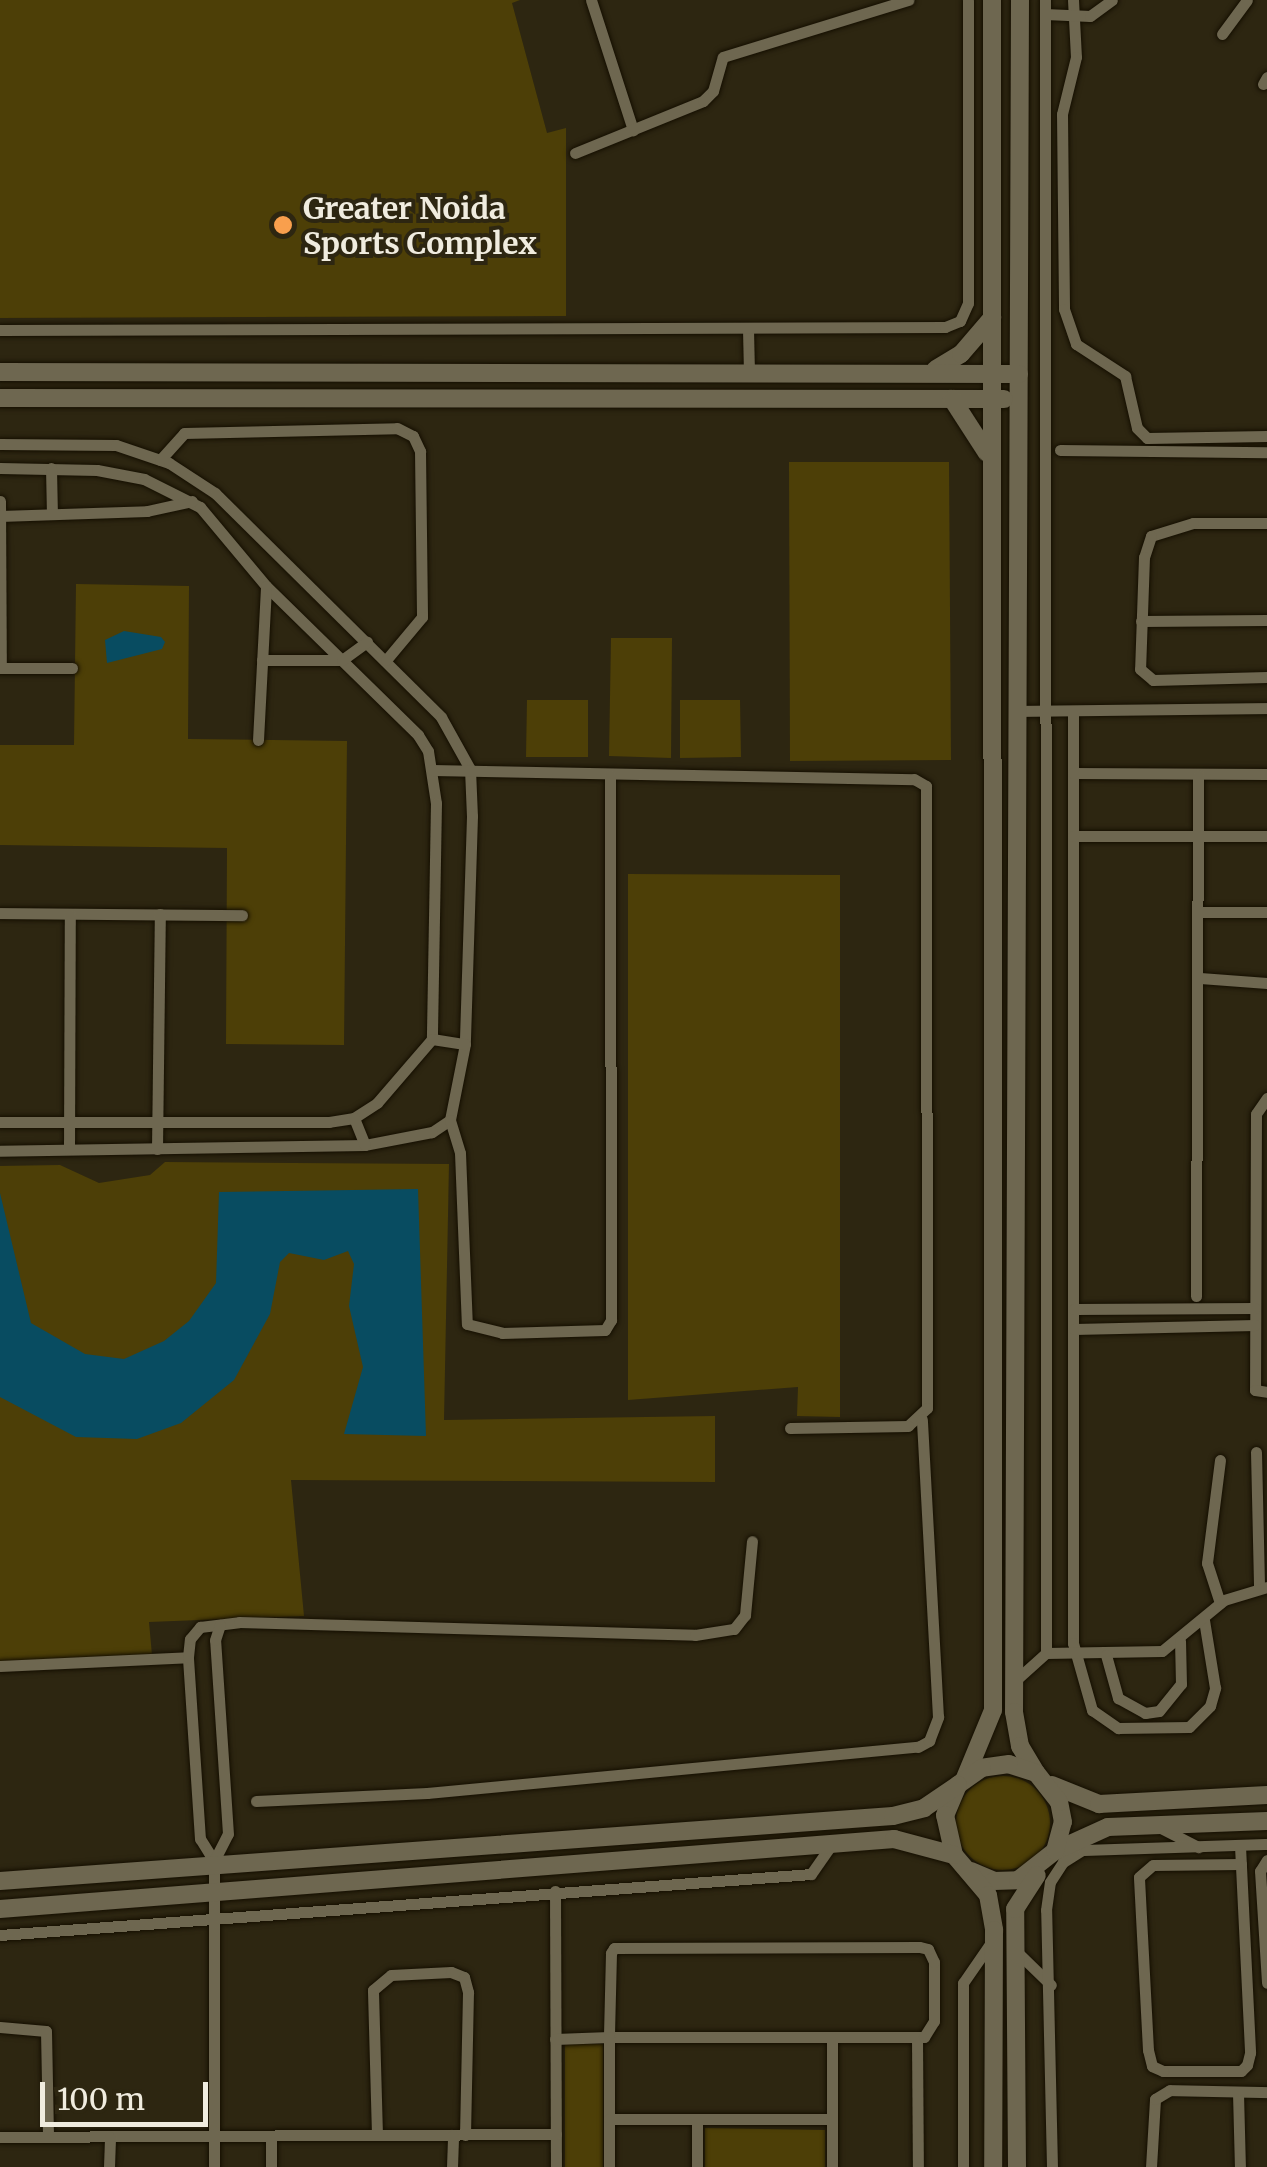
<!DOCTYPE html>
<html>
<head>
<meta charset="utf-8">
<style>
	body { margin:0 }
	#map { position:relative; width:1267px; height:2167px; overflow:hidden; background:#2d2611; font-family:Merriweather,serif }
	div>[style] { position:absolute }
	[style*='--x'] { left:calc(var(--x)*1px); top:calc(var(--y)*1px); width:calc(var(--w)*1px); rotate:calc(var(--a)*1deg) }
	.green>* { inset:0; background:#4d3f07 }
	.round { border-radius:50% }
	.water>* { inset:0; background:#084c61 }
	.roads { filter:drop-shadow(0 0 2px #150f00) drop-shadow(0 0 2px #150f00) }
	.street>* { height:11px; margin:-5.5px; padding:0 5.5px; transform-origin:5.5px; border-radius:5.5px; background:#6e6750 }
	.secondary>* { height:18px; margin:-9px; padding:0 9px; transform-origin:9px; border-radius:9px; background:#6e6750 }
	.dots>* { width:28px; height:28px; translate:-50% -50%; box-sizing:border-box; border:5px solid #2d2611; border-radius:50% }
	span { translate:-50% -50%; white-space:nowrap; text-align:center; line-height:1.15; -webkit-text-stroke:8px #2d2611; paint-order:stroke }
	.poi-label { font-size:30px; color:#f0ecdf; font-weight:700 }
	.left { translate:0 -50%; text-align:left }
	.scale { position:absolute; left:40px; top:2082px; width:168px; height:45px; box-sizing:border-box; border:5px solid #f0ecdf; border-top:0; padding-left:12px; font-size:30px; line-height:35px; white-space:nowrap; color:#f0ecdf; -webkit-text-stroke:8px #2d2611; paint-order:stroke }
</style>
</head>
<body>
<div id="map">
	<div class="green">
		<div style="clip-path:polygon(0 0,520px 0,512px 3px,547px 133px,566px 128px,566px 316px,0 318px)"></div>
		<div style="clip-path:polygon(789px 462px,949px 462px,951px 760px,790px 761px)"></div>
		<div style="clip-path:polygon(76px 584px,189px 586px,188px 739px,347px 741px,344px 1045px,226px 1044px,227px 848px,0 845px,0 745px,74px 745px)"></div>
		<div style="clip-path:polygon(611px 638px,672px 638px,671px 758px,609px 756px)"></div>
		<div style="clip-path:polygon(527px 700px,588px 700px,588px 757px,526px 757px)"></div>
		<div style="clip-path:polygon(680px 700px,740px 700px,741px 757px,680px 758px)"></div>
		<div style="clip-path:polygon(628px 874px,840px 875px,840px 1417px,797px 1416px,798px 1387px,628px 1400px)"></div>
		<div style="clip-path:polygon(165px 1162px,449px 1164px,444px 1420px,715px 1416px,715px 1482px,291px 1480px,304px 1616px,149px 1622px,152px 1655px,0 1663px,0 1166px,60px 1165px,99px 1183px,150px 1175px)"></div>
		<div class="round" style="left:956px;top:1776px;width:94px;height:94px"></div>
		<div style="clip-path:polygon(565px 2044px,603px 2044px,603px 2167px,565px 2167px)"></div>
		<div style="clip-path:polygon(705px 2128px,825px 2130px,825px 2167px,705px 2167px)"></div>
	</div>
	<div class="water">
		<div style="clip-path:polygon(124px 631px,161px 637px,165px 642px,162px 649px,107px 663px,105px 640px)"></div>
		<div style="clip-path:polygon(418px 1189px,426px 1436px,344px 1434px,363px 1367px,349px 1306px,354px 1264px,348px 1251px,324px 1260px,289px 1253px,280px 1262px,270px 1314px,234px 1380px,181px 1423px,137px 1439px,76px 1437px,0 1397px,0 1193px,31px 1323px,85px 1354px,124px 1359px,164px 1341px,189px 1321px,216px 1283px,219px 1192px)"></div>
	</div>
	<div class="roads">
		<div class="street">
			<div style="--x:591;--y:0;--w:137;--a:72.1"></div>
			<div style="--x:1073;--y:0;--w:57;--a:87"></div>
			<div style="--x:1076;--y:57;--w:59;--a:103.8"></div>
			<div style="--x:1062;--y:114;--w:195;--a:89.4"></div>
			<div style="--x:1064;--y:309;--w:37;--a:71"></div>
			<div style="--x:1076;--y:344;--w:59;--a:33.1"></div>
			<div style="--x:1125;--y:376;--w:53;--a:77"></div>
			<div style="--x:1137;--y:428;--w:14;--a:45"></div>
			<div style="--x:1147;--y:438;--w:120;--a:-1"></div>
			<div style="--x:1045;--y:14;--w:45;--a:2.5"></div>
			<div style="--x:1090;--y:16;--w:27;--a:-36"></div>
			<div style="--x:1222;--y:34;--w:42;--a:-53.7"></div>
			<div style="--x:1263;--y:84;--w:8;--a:-60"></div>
			<div style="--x:575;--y:153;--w:138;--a:-22.1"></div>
			<div style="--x:703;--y:101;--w:14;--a:-45"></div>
			<div style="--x:713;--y:91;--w:35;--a:-74"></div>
			<div style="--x:723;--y:57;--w:194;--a:-17.1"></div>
			<div style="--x:748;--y:329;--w:44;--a:88.7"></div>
			<div style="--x:0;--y:330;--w:945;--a:-0.18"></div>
			<div style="--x:945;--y:327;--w:16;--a:-22"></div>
			<div style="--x:960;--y:321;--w:20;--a:-66"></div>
			<div style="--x:968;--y:303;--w:303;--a:-90"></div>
			<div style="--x:0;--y:444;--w:116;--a:0.5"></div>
			<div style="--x:116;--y:445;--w:56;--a:18.8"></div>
			<div style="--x:169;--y:463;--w:55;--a:33.1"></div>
			<div style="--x:215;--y:493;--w:318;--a:44.7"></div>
			<div style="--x:441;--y:717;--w:60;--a:60.9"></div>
			<div style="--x:470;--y:769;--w:47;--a:87.6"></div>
			<div style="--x:472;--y:816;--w:228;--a:91.8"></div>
			<div style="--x:465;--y:1044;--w:77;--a:101.2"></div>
			<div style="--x:450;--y:1120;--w:22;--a:146"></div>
			<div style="--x:432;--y:1132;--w:68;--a:169"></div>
			<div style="--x:365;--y:1145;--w:365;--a:179.1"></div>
			<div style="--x:1060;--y:450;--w:207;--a:0.6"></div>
			<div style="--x:160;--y:460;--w:36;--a:-48"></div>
			<div style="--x:184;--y:433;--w:213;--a:-1.3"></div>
			<div style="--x:397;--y:428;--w:18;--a:27"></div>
			<div style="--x:413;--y:436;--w:17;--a:65"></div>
			<div style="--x:420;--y:451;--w:166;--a:89.3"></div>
			<div style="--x:422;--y:617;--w:56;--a:129.9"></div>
			<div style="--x:0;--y:468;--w:97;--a:1.2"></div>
			<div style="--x:97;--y:470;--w:48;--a:10.8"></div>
			<div style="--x:144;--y:479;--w:63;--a:26.6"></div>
			<div style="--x:200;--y:507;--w:103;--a:50.1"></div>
			<div style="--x:266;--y:586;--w:213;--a:44.4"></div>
			<div style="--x:418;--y:735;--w:19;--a:58"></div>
			<div style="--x:428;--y:751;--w:53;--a:81.3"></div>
			<div style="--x:436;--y:803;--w:236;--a:91"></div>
			<div style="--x:432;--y:1039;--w:84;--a:130.7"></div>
			<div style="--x:377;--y:1103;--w:27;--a:147"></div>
			<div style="--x:354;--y:1118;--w:25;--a:171"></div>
			<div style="--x:329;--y:1122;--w:329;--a:180"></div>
			<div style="--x:51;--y:468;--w:46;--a:88.8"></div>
			<div style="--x:0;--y:501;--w:167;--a:89.7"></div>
			<div style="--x:0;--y:516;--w:147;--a:-1.9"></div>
			<div style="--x:147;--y:511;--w:46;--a:-12.5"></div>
			<div style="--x:1267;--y:523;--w:74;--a:180"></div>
			<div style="--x:1193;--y:523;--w:44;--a:162.8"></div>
			<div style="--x:1151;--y:536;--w:22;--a:108"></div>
			<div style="--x:1144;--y:557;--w:112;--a:92"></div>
			<div style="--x:1140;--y:669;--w:17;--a:40"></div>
			<div style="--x:1153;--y:680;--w:114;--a:-1.5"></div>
			<div style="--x:1141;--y:621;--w:126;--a:-0.5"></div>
			<div style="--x:262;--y:660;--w:80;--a:0"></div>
			<div style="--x:342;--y:660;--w:31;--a:-36"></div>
			<div style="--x:0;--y:668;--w:72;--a:0"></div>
			<div style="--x:1019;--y:711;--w:248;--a:-0.7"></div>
			<div style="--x:1073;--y:711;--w:932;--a:90"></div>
			<div style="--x:1073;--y:1643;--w:70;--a:74.2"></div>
			<div style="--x:1092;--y:1710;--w:32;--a:35"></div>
			<div style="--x:1118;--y:1728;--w:71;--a:-0.8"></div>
			<div style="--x:1189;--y:1727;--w:30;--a:-45"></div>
			<div style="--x:1210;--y:1706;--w:19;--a:-74"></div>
			<div style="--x:1215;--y:1688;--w:69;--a:-99.2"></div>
			<div style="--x:258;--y:740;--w:154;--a:-87"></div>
			<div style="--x:432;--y:770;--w:482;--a:1.1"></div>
			<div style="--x:914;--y:779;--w:14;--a:30"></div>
			<div style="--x:926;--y:786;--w:622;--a:89.91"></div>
			<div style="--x:927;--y:1408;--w:26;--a:137"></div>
			<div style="--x:908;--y:1426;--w:118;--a:179"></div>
			<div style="--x:1073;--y:773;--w:194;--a:0.3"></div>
			<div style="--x:1073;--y:836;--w:194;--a:0"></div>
			<div style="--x:1199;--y:912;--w:68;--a:0"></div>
			<div style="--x:0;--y:913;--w:242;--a:0.5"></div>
			<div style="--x:1200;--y:978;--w:67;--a:4.3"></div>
			<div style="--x:432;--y:1039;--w:33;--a:9"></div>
			<div style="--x:1267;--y:1098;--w:19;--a:125"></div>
			<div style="--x:1256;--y:1114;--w:276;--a:90.2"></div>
			<div style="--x:1255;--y:1390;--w:12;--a:9"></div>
			<div style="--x:354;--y:1118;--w:29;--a:68"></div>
			<div style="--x:450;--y:1120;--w:34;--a:73"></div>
			<div style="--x:460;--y:1153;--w:171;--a:87.7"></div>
			<div style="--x:467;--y:1324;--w:36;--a:14"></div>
			<div style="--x:502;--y:1333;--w:103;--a:-1.7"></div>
			<div style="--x:605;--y:1330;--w:12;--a:-59"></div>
			<div style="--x:611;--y:1320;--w:545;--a:-90.11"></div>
			<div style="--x:69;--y:1149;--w:234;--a:-89.8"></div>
			<div style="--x:157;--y:1149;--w:235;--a:-89.3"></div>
			<div style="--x:1196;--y:1296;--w:521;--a:-89.78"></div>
			<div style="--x:1074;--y:1309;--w:181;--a:-0.3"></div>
			<div style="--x:1074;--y:1329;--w:181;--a:-1.3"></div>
			<div style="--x:1256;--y:1452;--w:136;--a:88.7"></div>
			<div style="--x:1220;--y:1460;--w:104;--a:97.2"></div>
			<div style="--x:1207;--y:1563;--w:42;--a:72"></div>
			<div style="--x:1046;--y:1653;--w:116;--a:-1"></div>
			<div style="--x:1162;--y:1651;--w:80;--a:-39.4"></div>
			<div style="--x:1224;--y:1600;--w:45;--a:-16.8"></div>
			<div style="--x:1106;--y:1655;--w:45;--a:74.4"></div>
			<div style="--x:1118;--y:1698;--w:31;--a:29"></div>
			<div style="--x:1145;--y:1713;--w:14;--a:-8"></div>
			<div style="--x:1159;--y:1711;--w:35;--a:-51"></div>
			<div style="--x:1181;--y:1684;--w:43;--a:-91.3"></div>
			<div style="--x:0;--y:1666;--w:188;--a:-2.7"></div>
			<div style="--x:1016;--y:1680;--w:40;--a:-42"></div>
			<div style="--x:1046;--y:1653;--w:1653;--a:-90.03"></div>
			<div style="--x:256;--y:1801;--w:171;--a:-2.7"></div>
			<div style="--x:427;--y:1793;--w:493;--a:-5.4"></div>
			<div style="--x:918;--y:1747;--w:13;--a:-29"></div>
			<div style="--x:929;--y:1741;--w:26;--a:-69"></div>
			<div style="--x:938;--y:1717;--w:298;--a:-93.1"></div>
			<div style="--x:1161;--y:1828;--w:42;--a:27.2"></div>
			<div style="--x:1240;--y:1846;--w:207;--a:87.2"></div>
			<div style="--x:1250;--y:2053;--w:12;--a:104"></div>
			<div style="--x:1247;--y:2065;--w:8;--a:135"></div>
			<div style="--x:1241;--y:2071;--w:78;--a:180"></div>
			<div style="--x:1163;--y:2071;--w:12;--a:-156"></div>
			<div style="--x:1152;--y:2066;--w:16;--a:-104"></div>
			<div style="--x:1148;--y:2050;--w:173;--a:-93"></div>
			<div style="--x:1139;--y:1877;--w:18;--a:-41"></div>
			<div style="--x:1153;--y:1865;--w:88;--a:-0.7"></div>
			<div style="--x:1267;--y:1860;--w:13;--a:122"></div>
			<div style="--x:1260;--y:1871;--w:112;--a:86.4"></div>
			<div style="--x:214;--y:1861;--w:26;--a:-122"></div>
			<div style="--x:200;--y:1839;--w:182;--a:-93.8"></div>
			<div style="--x:188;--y:1657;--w:18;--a:-84"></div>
			<div style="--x:190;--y:1639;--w:16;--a:-50"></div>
			<div style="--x:200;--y:1627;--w:39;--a:-7"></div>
			<div style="--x:239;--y:1622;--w:456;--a:1.6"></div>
			<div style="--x:695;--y:1635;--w:39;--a:-9"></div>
			<div style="--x:734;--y:1629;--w:18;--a:-52"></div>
			<div style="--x:745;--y:1615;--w:74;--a:-84.6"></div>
			<div style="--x:555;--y:1891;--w:276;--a:89.8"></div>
			<div style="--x:0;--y:1935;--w:813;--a:-4.3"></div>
			<div style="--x:811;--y:1874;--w:37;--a:-55"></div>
			<div style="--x:1015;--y:1950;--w:50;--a:44.2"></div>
			<div style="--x:0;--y:2027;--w:46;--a:5"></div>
			<div style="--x:46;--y:2031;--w:106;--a:88.9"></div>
			<div style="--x:917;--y:2038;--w:129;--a:89.6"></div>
			<div style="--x:555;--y:2039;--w:54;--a:-2.1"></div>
			<div style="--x:609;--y:2037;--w:315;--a:0"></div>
			<div style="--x:924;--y:2037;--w:19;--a:-58"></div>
			<div style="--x:934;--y:2021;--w:59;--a:-90"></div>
			<div style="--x:934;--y:1962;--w:14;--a:-115"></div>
			<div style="--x:928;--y:1949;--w:9;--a:-167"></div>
			<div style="--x:919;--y:1947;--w:305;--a:179.8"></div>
			<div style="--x:614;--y:1948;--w:6;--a:121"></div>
			<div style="--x:611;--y:1953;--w:84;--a:91.4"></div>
			<div style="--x:609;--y:2037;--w:130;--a:90"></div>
			<div style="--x:1238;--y:2093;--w:74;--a:88.5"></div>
			<div style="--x:609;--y:2119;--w:223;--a:0"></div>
			<div style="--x:697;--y:2119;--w:48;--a:90"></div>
			<div style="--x:377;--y:2135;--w:145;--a:-91.6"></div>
			<div style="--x:373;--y:1990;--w:23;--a:-40"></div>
			<div style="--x:391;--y:1975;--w:60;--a:-2.9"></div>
			<div style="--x:451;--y:1972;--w:14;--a:21"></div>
			<div style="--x:464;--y:1977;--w:16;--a:75"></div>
			<div style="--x:468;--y:1992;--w:143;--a:91.2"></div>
			<div style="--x:271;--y:2136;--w:31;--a:90"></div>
			<div style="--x:0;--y:2137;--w:556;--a:-0.31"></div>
			<div style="--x:109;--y:2167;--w:30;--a:-88"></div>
			<div style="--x:214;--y:2167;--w:306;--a:-90"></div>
			<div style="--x:214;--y:1861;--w:30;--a:-63"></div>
			<div style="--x:228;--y:1834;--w:194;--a:-93.8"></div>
			<div style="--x:215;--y:1640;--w:16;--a:-72"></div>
			<div style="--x:452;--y:2167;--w:32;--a:-88"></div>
			<div style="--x:832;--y:2167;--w:130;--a:-90"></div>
			<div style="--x:963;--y:2167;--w:184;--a:-90"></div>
			<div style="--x:963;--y:1983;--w:51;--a:-55.4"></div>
			<div style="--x:1052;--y:2167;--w:257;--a:-91.3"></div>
			<div style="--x:1046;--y:1910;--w:28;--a:-82"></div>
			<div style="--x:1050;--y:1882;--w:24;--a:-57"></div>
			<div style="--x:1063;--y:1862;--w:22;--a:-32"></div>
			<div style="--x:1082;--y:1850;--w:185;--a:-1.9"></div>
			<div style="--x:1151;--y:2167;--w:68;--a:-86.6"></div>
			<div style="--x:1155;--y:2099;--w:17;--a:-31"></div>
			<div style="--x:1170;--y:2090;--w:97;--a:1.2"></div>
		</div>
		<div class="secondary">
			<div style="--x:1020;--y:0;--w:1712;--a:90.2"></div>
			<div style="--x:1014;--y:1712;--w:35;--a:80"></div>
			<div style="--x:1020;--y:1746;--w:31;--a:59"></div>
			<div style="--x:936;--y:369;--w:29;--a:-31"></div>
			<div style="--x:961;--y:354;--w:48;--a:-49.3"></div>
			<div style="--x:0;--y:372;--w:1019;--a:0.11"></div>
			<div style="--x:0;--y:398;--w:1004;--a:0.06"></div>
			<div style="--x:952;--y:399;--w:64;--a:57.1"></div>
			<div style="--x:965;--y:1778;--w:74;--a:-67.6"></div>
			<div style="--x:993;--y:1710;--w:1710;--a:-90.03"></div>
			<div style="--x:1052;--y:1785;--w:51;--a:22"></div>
			<div style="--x:1099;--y:1804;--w:168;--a:-3.1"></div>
			<div style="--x:1055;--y:1851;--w:58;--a:-24.4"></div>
			<div style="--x:1108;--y:1827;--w:159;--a:-2.2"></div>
			<div style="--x:971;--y:1871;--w:25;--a:23"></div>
			<div style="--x:994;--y:1881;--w:24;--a:-2"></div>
			<div style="--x:1018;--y:1880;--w:47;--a:-38.1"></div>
			<div style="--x:1055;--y:1851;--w:30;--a:-75"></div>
			<div style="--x:1063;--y:1822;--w:20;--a:-101"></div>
			<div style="--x:1059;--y:1802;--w:37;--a:-128"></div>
			<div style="--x:1036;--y:1773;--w:28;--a:-162"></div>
			<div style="--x:1009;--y:1764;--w:27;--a:172"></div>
			<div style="--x:982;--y:1768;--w:29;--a:145"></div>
			<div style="--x:958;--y:1785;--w:33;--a:113"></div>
			<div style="--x:945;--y:1815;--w:41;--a:77.3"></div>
			<div style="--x:954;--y:1855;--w:52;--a:49.6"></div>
			<div style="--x:988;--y:1895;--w:36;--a:80"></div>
			<div style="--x:994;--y:1930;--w:237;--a:90.2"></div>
			<div style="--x:0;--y:1881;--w:895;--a:-4.16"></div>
			<div style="--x:893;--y:1816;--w:32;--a:-14"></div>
			<div style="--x:924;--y:1808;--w:41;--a:-34.1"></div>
			<div style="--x:0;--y:1909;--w:897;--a:-4.48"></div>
			<div style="--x:894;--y:1839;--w:62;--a:14.9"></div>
			<div style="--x:1017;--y:2167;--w:258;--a:-90.4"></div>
			<div style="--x:1015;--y:1909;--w:40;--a:-57.1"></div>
		</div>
	</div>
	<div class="dots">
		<div style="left:283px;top:225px;background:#f99f4d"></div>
	</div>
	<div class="poi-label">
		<span class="left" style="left:303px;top:225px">Greater Noida<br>Sports Complex</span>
	</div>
	<div class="scale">100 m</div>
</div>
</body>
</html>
